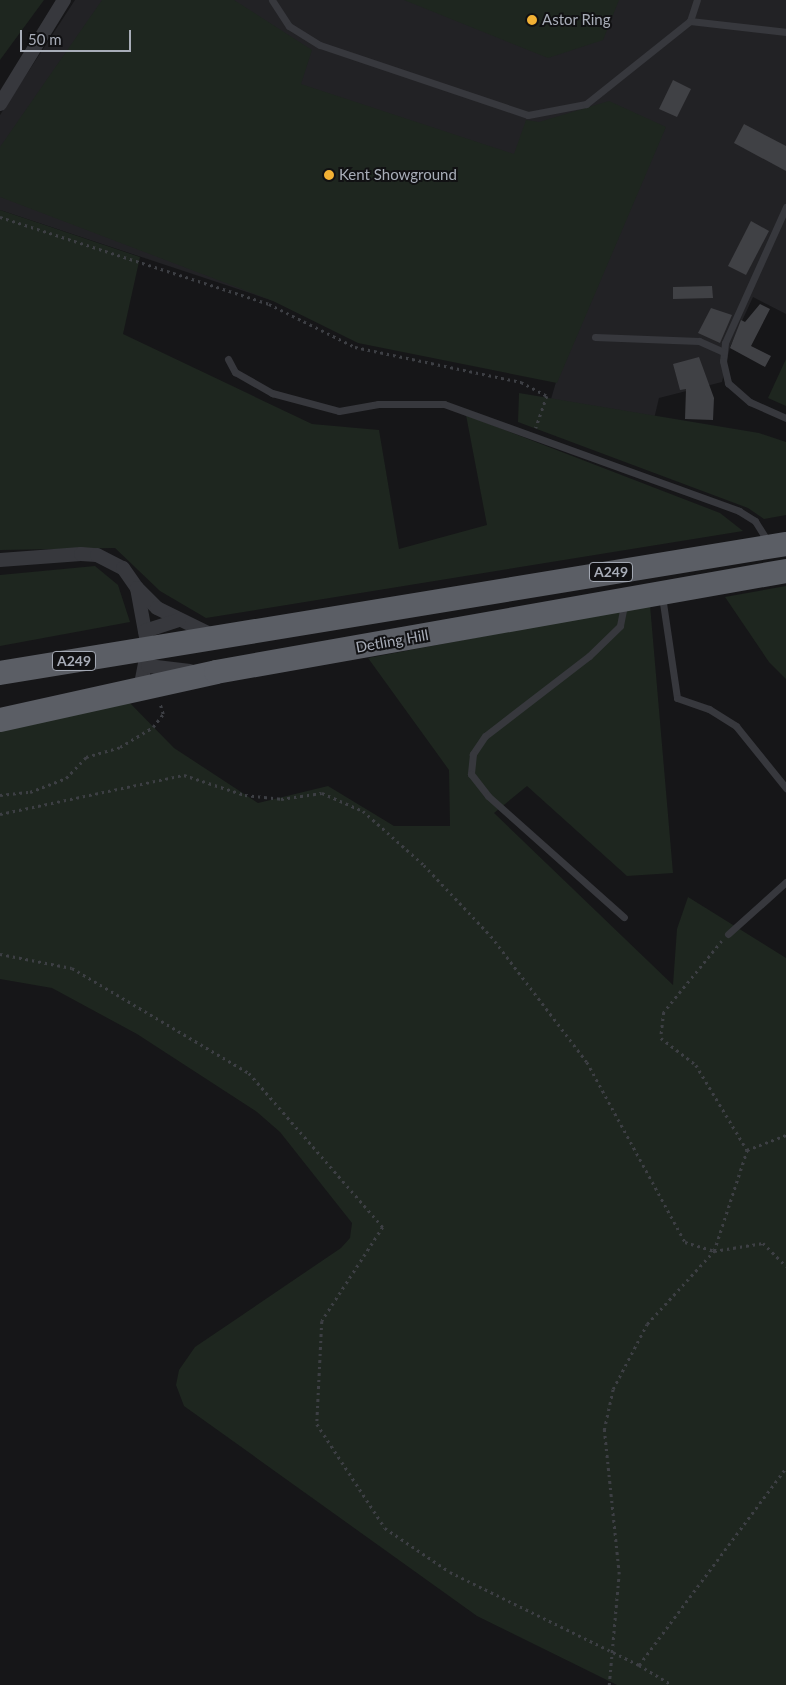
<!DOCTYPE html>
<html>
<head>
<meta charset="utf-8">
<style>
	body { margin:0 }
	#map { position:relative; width:786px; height:1685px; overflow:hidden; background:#161618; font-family:Lato,sans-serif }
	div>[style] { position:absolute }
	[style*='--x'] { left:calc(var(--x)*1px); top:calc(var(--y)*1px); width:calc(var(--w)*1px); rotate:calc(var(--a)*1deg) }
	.built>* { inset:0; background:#222225 }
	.green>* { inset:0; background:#1e261f }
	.building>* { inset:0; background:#404145 }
	.path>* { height:2.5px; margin-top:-1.25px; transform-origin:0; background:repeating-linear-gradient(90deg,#3d3f44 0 2.5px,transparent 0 6.5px) }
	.service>* { height:7px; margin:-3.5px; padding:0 3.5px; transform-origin:3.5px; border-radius:3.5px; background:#37383d }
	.minor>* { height:14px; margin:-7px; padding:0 7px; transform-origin:7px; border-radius:7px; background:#37383d }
	.trunk>* { height:24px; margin:-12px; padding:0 12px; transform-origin:12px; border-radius:12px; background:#5b5e65 }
	.dots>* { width:14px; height:14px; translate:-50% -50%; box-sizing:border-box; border:2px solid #111113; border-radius:50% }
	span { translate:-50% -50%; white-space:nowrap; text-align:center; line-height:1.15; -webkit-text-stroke:4px #111113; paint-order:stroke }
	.shield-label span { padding:1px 4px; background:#111113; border:1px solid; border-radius:4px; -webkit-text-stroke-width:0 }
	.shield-label { font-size:14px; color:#a8adb8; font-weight:700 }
	.poi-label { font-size:15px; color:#a8adb8 }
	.left { translate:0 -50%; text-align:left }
	.street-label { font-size:15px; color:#a8adb8 }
	.scale { position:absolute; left:20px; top:30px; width:111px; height:22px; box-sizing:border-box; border:2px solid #a8adb8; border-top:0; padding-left:6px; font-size:15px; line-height:18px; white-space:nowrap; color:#a8adb8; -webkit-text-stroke:4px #111113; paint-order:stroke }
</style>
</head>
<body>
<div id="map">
	<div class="built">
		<div style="clip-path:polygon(75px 0,786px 0,786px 314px,753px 297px,730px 347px,722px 382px,659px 398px,654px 419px,551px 399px,556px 382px,346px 325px,0 210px,0 115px)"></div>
	</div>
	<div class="green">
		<div style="clip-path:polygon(0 0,44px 0,0 60px)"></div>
		<div style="clip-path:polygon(102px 0,234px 0,312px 50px,301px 84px,514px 154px,526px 120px,539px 122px,609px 101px,666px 127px,557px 383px,358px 343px,273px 301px,0 197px,0 147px)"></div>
		<div style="clip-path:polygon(404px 0,619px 0,603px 40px,548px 58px)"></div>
		<div style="clip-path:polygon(0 210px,140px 257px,123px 334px,312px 424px,379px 430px,399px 549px,487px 525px,466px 415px,720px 513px,743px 531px,206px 618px,160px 591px,115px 548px,0 550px)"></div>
		<div style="clip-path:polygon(786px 359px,786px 406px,768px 398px)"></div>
		<div style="clip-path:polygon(519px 393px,759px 433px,786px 442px,786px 515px,764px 519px,748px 508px,518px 422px)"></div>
		<div style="clip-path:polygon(95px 566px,118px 585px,130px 622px,0 646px,0 575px)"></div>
		<div style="clip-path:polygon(786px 586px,786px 679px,769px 662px,725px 597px)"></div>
		<div style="clip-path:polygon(650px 605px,673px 873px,627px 876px,527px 786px,494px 813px,673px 985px,677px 929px,688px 897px,786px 958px,786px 1685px,617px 1685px,477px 1616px,184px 1406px,176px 1385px,179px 1370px,195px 1347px,341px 1248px,350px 1238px,352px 1223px,280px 1132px,257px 1112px,137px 1034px,52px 988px,0 979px,0 724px,127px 700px,174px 748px,258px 803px,328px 786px,394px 826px,450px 826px,449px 770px,368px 658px)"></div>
	</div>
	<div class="building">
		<div style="clip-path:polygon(673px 80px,691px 89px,677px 117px,659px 109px)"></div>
		<div style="clip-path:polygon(744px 124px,786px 146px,786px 171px,734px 143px)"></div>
		<div style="clip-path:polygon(751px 221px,769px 231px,746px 275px,728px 266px)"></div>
		<div style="clip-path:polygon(712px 286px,713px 298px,673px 299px,673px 287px)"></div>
		<div style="clip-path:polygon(760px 304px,770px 309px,751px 346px,771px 356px,765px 367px,730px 348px,741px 320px,745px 322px)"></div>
		<div style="clip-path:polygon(711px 308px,732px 315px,720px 343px,698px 333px)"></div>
		<div style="clip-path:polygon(699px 357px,714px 398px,713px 420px,685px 419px,686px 389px,680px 390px,673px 364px)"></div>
	</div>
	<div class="path">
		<div style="--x:0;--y:217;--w:283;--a:17.9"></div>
		<div style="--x:269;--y:304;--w:96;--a:26.6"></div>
		<div style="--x:355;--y:347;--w:170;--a:11.9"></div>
		<div style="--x:521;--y:382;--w:30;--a:28"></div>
		<div style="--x:547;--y:396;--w:34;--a:109"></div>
		<div style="--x:0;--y:795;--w:30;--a:-6"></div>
		<div style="--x:30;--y:792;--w:39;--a:-21"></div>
		<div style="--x:66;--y:778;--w:29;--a:-46"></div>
		<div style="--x:86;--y:757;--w:35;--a:-16"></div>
		<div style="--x:120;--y:747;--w:39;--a:-31"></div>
		<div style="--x:153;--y:727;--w:16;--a:-52"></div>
		<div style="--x:163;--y:714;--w:10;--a:-107"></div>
		<div style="--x:0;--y:814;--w:188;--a:-12"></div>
		<div style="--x:184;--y:775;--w:64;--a:18.2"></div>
		<div style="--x:245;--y:795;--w:36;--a:6"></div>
		<div style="--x:281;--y:799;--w:41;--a:-8.3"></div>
		<div style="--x:322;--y:793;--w:45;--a:23.7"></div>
		<div style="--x:363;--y:811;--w:81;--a:41.5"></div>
		<div style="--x:424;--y:865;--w:98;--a:46.7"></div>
		<div style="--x:491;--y:936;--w:158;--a:52.7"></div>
		<div style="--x:587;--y:1062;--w:205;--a:61.4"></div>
		<div style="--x:685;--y:1242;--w:30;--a:17"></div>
		<div style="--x:714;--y:1251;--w:50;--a:-9.3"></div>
		<div style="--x:763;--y:1243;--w:33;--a:45"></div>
		<div style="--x:722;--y:941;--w:92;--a:129.2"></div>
		<div style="--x:664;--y:1012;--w:26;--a:97"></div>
		<div style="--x:661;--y:1038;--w:44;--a:37.6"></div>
		<div style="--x:696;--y:1065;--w:99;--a:59"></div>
		<div style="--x:0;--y:954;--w:73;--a:11"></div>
		<div style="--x:72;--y:968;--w:206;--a:30.7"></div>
		<div style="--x:249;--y:1073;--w:204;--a:49"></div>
		<div style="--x:383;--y:1227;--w:112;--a:123"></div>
		<div style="--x:322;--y:1321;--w:103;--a:92.8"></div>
		<div style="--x:317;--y:1424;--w:124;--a:56.8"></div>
		<div style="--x:385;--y:1528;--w:78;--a:34.1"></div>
		<div style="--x:450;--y:1572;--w:211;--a:26.2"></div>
		<div style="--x:639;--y:1665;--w:246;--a:-53.3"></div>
		<div style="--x:639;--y:1665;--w:39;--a:31"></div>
		<div style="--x:609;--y:1685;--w:111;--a:-84.9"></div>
		<div style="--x:619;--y:1574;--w:145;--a:-95.9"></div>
		<div style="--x:604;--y:1430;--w:42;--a:-77.6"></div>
		<div style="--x:613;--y:1389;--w:73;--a:-62.4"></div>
		<div style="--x:647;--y:1324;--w:99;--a:-47.5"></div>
		<div style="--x:714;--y:1251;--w:106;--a:-71.9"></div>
		<div style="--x:747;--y:1150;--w:42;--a:-21"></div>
	</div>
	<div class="service">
		<div style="--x:272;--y:0;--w:31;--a:57"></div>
		<div style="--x:289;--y:26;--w:36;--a:32"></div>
		<div style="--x:320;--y:45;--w:219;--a:18.6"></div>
		<div style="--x:528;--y:115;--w:59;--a:-10.7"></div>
		<div style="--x:586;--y:104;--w:133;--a:-38.6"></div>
		<div style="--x:690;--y:21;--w:22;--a:-72"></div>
		<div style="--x:690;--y:21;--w:97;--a:6.5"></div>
		<div style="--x:786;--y:207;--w:149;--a:114.2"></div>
		<div style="--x:725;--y:343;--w:18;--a:96"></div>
		<div style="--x:723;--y:361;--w:23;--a:77"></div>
		<div style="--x:728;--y:383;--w:29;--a:41"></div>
		<div style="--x:750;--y:402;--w:39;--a:24"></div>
		<div style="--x:595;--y:337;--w:104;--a:2.2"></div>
		<div style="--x:699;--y:341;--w:27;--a:24"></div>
		<div style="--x:228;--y:359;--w:15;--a:62"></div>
		<div style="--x:235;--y:372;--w:43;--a:29.6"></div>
		<div style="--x:272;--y:393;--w:69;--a:15"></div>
		<div style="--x:339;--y:411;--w:40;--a:-10"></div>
		<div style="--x:378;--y:404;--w:66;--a:0"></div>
		<div style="--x:444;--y:404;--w:314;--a:19.9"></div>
		<div style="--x:739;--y:511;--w:19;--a:32"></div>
		<div style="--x:755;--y:521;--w:25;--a:58"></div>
		<div style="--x:662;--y:596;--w:103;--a:81.6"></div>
		<div style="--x:677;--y:698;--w:34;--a:19"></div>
		<div style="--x:709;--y:709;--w:32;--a:32"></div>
		<div style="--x:736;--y:726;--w:80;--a:51.1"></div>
		<div style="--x:624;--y:605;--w:21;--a:101"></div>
		<div style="--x:620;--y:626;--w:43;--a:135.9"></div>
		<div style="--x:589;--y:656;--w:131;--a:142.4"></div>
		<div style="--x:485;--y:736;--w:22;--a:124"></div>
		<div style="--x:473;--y:754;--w:20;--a:96"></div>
		<div style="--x:471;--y:774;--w:28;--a:52"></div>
		<div style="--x:488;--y:796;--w:182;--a:41.7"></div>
		<div style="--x:728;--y:934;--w:78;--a:-41.9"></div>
	</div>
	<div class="minor">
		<div style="--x:0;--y:104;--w:122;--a:-58.4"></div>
		<div style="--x:0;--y:560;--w:81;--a:-4.2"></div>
		<div style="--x:81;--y:554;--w:16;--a:4"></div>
		<div style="--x:97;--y:555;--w:29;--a:27"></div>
		<div style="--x:123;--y:568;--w:24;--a:55"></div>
		<div style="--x:137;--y:588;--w:61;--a:79.6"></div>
		<div style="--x:148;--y:648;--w:42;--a:101"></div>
		<div style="--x:137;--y:588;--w:28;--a:45"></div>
		<div style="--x:157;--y:608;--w:64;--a:26.2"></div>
		<div style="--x:145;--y:631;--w:36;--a:-18"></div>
		<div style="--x:148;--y:666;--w:42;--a:6.8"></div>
	</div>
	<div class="trunk">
		<div style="--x:0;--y:673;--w:797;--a:-9.32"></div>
		<div style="--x:0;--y:720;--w:221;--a:-12.5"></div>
		<div style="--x:216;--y:672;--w:579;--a:-10.05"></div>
	</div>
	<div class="dots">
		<div style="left:532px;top:20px;background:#f2b134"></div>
		<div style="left:329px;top:175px;background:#f2b134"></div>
	</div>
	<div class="shield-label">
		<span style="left:611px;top:572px">A249</span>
		<span style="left:74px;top:661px">A249</span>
	</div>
	<div class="poi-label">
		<span class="left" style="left:542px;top:20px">Astor Ring</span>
		<span class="left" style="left:339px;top:175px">Kent Showground</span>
	</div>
	<div class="street-label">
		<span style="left:392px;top:641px;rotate:-10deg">Detling Hill</span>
	</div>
	<div class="scale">50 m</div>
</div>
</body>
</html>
